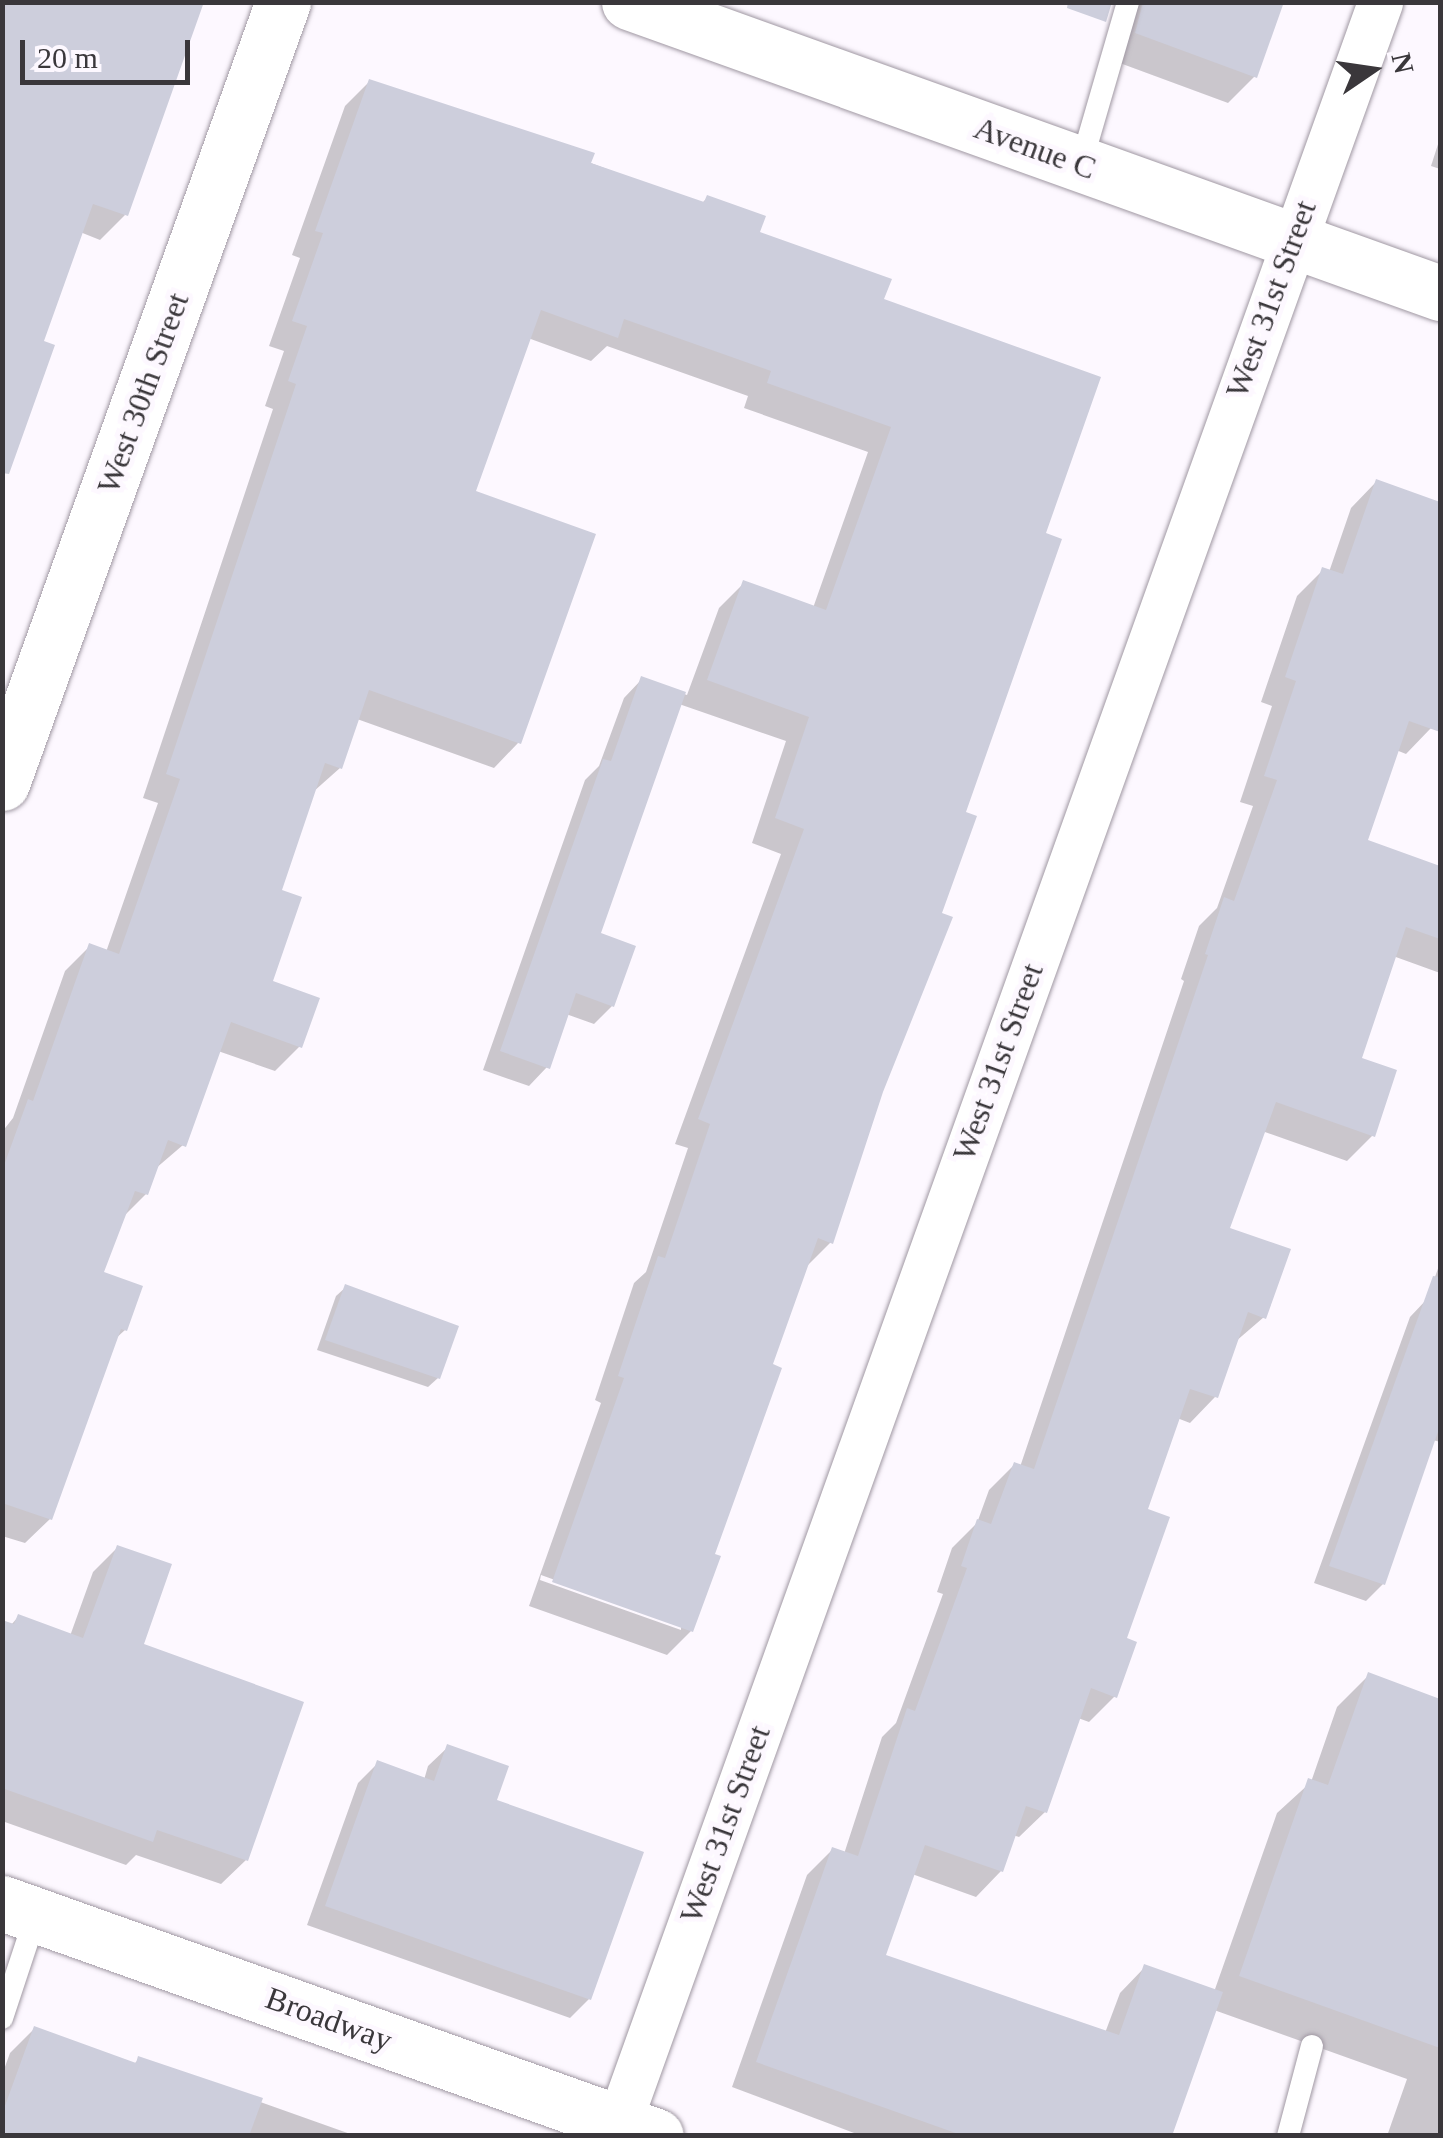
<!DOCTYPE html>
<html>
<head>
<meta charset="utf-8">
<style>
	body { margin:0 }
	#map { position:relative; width:1443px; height:2138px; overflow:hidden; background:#fdf8ff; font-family:Georgia,serif }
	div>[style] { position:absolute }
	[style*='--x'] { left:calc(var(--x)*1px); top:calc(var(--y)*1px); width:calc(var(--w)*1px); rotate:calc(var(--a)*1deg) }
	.shadow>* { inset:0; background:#0003 }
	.building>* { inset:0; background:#cdcedc }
	.roads { filter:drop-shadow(0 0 2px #a098a3) drop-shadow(0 0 2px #a098a3) }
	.lane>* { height:22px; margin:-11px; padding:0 11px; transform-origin:11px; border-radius:11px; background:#fff }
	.street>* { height:45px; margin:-22.5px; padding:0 22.5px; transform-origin:22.5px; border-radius:22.5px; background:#fff }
	.secondary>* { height:55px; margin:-27.5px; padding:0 27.5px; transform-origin:27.5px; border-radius:27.5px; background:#fff }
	span { translate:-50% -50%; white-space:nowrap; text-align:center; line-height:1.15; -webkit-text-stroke:10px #fdf8ff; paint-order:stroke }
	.street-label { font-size:32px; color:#3a373b }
	.frame { position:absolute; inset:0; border:5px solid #3a373b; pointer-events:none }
	.north { position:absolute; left:1323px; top:20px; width:100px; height:100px; -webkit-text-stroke:8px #fdf8ff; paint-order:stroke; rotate:77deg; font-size:28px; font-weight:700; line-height:40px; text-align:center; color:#3a373b }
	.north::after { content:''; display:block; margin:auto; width:35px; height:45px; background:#3a373b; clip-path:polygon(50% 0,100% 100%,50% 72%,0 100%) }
	.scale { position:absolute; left:20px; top:40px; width:170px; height:45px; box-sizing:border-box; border:5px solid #3a373b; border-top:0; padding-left:12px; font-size:30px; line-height:35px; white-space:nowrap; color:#3a373b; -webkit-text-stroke:8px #fdf8ff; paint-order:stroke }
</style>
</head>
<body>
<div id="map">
	<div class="shadow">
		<div style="clip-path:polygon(2px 2px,125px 215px,100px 240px,80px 232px,40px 342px,52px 346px,2px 481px)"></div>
		<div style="clip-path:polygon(1139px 2px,1281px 2px,1255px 76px,1228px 103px,1117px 62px)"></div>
		<div style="clip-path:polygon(evenodd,370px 81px,701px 204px,707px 198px,757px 233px,881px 301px,1042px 535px,881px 1091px,831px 1242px,805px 1268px,770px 1366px,691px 1631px,667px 1655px,529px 1606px,601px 1403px,595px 1400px,634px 1283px,646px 1272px,688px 1148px,675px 1144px,781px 854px,752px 843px,786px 741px,679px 704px,598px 935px,612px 1006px,594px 1024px,566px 1014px,547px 1067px,529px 1086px,483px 1070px,585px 780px,599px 766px,624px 698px,642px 679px,687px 695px,719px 608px,744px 583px,813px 608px,868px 452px,744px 408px,748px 396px,607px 346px,591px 361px,528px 338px,473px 493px,518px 743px,494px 768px,357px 719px,340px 768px,313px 792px,279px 891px,270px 983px,300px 1046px,275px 1071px,218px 1051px,183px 1145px,155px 1169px,146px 1194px,122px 1218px,101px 1274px,125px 1330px,114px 1340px,50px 1519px,25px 1543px,2px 1536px,2px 1132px,13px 1118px,65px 971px,90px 946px,106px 952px,158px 803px,143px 798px,273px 409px,265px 406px,284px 351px,269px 346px,300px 258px,292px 255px,345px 106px,370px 81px,541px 1575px,681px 1625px,681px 1630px,540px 1580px,541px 1575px)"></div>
		<div style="clip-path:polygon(1440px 138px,1440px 169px,1431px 166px)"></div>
		<div style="clip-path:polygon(1376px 482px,1440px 505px,1440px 702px,1431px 728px,1406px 754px,1396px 750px,1365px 842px,1440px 868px,1440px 973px,1393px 956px,1359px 1059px,1372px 1136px,1347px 1161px,1262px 1131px,1227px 1229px,1264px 1317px,1235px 1342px,1215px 1397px,1190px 1423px,1177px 1418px,1144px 1511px,1115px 1696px,1089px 1722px,1078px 1718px,1045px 1812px,1019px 1837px,1013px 1835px,1001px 1871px,976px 1897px,912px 1874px,883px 1957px,1105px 2033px,1120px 1993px,1145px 1967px,1214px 1992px,1277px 1813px,1311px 1782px,1337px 1707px,1369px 1675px,1440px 1701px,1440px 2136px,1387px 2136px,1407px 2079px,1214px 2010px,1170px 2136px,862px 2136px,732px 2087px,807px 1875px,832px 1850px,844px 1854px,882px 1737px,896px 1723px,943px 1594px,937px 1592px,952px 1548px,977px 1523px,989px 1490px,1014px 1465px,1020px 1467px,1184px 981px,1181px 979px,1199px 926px,1217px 908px,1253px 806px,1240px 802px,1272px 706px,1261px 702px,1297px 596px,1323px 570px,1329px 572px,1351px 508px)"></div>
		<div style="clip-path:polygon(1440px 1263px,1440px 1442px,1433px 1440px,1383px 1584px,1366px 1601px,1314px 1583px,1410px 1317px,1427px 1299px)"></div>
		<div style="clip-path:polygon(346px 1287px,438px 1378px,428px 1387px,317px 1350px,336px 1296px)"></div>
		<div style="clip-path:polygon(117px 1548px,140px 1646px,246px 1860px,221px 1884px,136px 1855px,126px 1865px,2px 1821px,2px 1622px,11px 1625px,18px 1617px,70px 1636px,93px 1572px)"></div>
		<div style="clip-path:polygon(448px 1747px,494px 1802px,589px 1999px,570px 2018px,307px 1925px,358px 1783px,378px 1763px,424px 1780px,428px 1766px)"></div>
		<div style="clip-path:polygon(34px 2029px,133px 2065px,139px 2059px,356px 2136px,2px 2136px,2px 2075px,10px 2053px)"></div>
	</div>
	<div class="building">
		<div style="clip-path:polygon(2px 2px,204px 2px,128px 216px,93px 204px,44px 341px,55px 345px,9px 474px,2px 473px)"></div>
		<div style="clip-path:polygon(1068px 2px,1112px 2px,1106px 22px,1067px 8px)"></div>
		<div style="clip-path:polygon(1143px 2px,1284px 2px,1257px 78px,1135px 33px)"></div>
		<div style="clip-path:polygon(369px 79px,595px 153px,591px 163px,704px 202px,707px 195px,766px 216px,760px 232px,892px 279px,884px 299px,1101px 377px,1046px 533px,1062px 539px,966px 812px,977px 816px,942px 913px,953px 917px,883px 1092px,833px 1244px,818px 1238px,773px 1364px,782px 1368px,715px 1554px,721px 1556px,693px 1632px,552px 1582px,624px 1378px,618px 1376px,658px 1256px,665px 1258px,710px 1124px,698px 1119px,804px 829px,775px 818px,809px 717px,707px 680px,743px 580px,826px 610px,891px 427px,767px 383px,771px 371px,624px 319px,618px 338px,541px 310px,476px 491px,596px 534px,521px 744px,369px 690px,342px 769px,325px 763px,282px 890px,302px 897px,273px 981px,320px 998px,302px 1048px,231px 1022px,186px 1147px,168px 1140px,148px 1195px,135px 1191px,104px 1272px,143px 1286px,127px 1331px,121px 1329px,52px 1520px,2px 1503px,2px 1171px,28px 1099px,33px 1101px,89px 943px,119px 954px,180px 779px,166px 774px,296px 384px,288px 381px,307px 326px,292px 321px,323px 233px,315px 231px)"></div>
		<div style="clip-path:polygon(1376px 479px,1440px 502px,1440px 732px,1409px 721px,1368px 840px,1440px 866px,1440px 939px,1406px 927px,1362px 1058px,1397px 1070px,1375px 1137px,1276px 1102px,1230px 1228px,1291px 1249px,1266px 1319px,1248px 1312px,1218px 1398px,1190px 1389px,1148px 1509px,1170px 1517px,1127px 1638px,1137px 1642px,1117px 1698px,1091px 1688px,1047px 1813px,1026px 1806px,1003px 1872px,925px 1845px,886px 1955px,1119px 2035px,1144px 1964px,1223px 1992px,1172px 2136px,964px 2136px,756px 2062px,832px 1847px,858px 1856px,907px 1708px,915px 1711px,967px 1568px,961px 1566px,977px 1519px,991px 1524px,1014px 1462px,1034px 1469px,1208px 955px,1205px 954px,1224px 897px,1234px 901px,1277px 780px,1264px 776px,1296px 681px,1285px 677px,1322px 567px,1343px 574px)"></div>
		<div style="clip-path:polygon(641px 676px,686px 692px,601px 933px,636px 946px,614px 1007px,576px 993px,550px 1069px,500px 1051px,603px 759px,611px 761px)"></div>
		<div style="clip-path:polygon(1433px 1276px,1440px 1277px,1440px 1426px,1385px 1585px,1329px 1566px)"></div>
		<div style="clip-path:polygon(345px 1284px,459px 1326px,440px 1379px,325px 1340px)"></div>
		<div style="clip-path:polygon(117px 1545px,172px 1564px,144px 1644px,304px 1702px,248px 1861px,157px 1830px,153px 1842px,2px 1788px,2px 1620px,14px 1624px,18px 1614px,83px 1638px)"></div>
		<div style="clip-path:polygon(1368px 1672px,1440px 1699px,1440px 2048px,1239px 1976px,1308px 1778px,1328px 1785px)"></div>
		<div style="clip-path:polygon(447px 1744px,509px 1766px,497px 1800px,644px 1852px,591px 2000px,325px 1906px,377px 1760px,434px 1781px)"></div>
		<div style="clip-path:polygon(34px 2026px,136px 2063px,138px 2056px,263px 2098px,249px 2136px,2px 2136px,2px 2114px)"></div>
	</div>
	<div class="roads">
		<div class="lane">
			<div style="--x:1081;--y:164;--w:169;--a:-73.8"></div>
			<div style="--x:2;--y:2018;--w:108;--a:-71.7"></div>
			<div style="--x:1288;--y:2136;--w:93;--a:-75.1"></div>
		</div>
		<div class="street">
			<div style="--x:614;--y:2136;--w:2267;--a:-70.25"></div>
		</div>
		<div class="secondary">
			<div style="--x:629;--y:2;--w:862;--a:19.74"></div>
			<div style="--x:2;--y:783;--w:830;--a:-70.21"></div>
			<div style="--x:2;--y:1903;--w:694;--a:19.61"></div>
		</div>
	</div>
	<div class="street-label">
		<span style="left:1035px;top:148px;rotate:20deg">Avenue C</span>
		<span style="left:1271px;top:299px;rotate:-70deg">West 31st Street</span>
		<span style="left:143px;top:393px;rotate:-70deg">West 30th Street</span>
		<span style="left:998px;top:1062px;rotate:-70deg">West 31st Street</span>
		<span style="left:725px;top:1824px;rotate:-70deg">West 31st Street</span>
		<span style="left:329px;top:2019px;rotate:20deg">Broadway</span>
	</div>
	<div class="frame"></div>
	<div class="north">N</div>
	<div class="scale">20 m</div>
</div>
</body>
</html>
